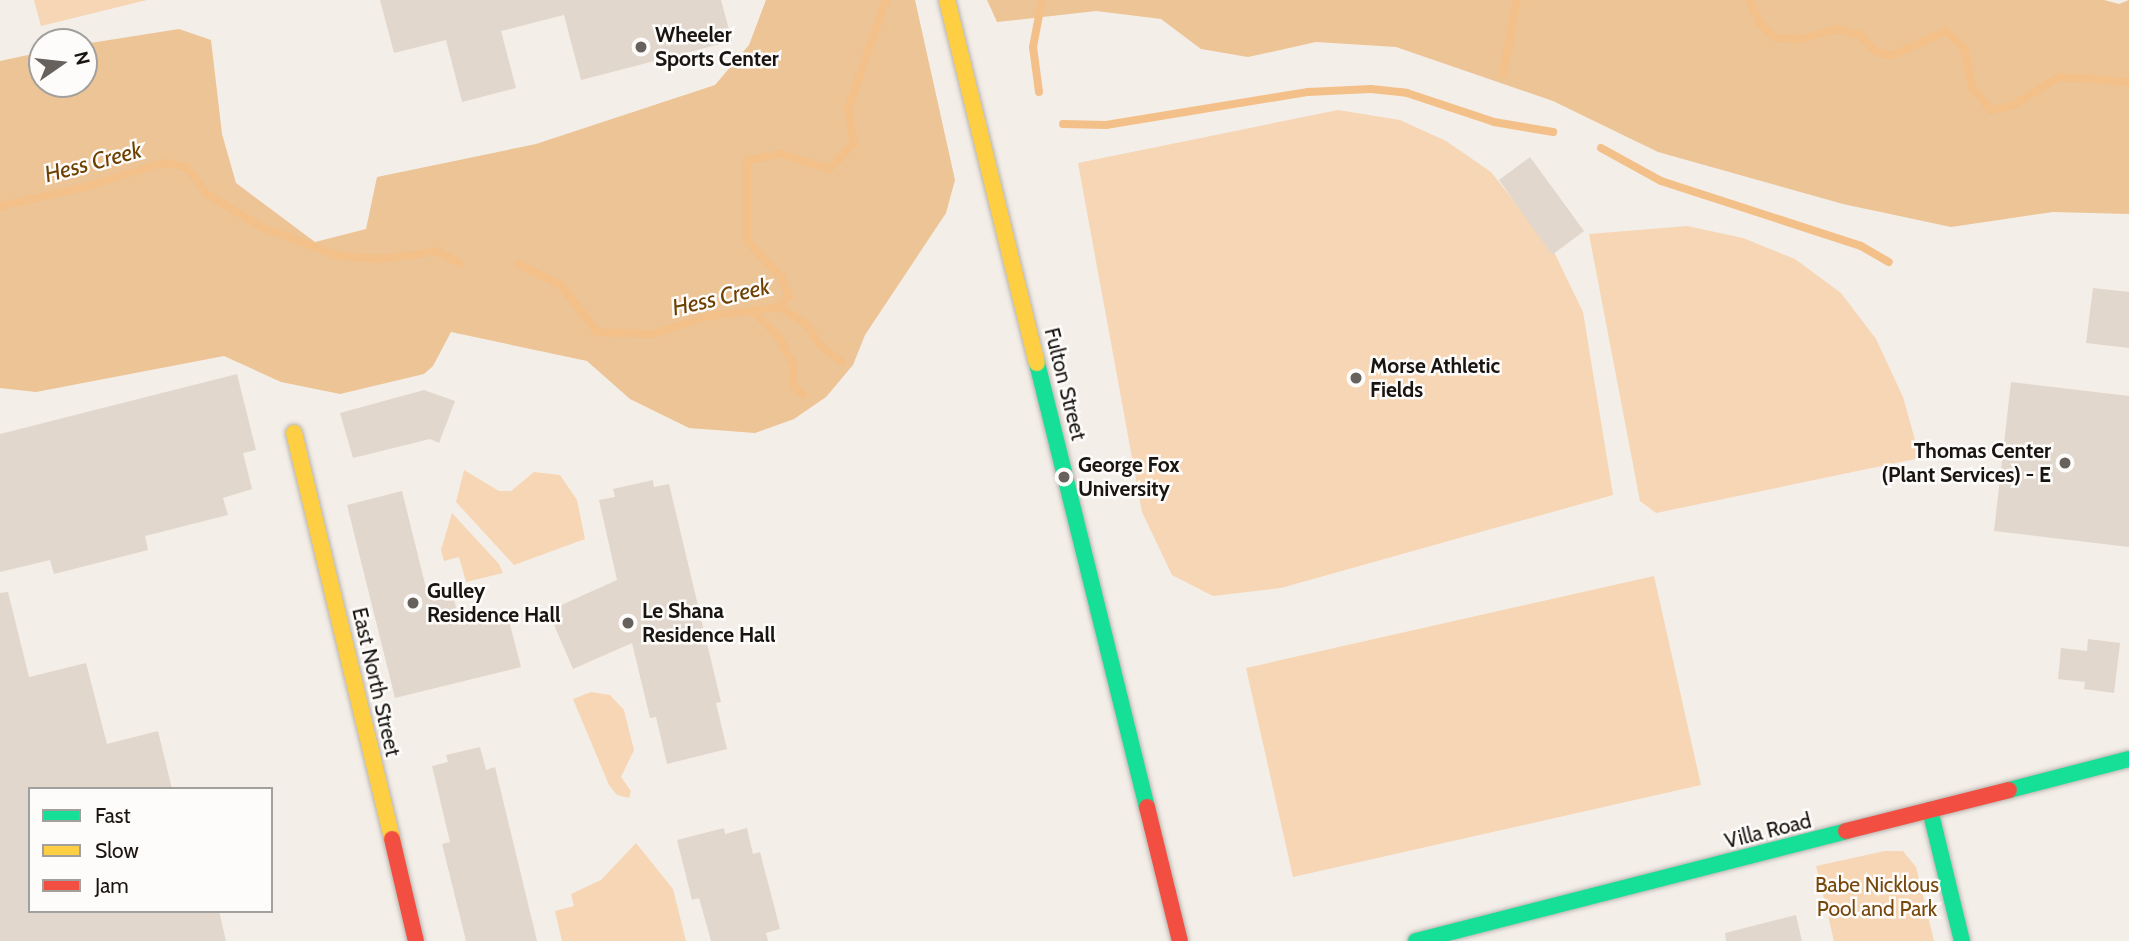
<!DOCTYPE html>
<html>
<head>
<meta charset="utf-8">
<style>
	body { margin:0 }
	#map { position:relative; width:2129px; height:941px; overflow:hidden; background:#f4eee8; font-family:Cabin,sans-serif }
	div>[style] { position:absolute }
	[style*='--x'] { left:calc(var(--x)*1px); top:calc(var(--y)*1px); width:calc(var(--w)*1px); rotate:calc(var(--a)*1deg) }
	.green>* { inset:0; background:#f6d6b4 }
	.forest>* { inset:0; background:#ecc496 }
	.stream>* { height:8px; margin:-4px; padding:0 4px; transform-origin:4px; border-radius:4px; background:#f3c089 }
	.building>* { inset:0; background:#e2d7cc }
	.roads { filter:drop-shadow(0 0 2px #b8b4af) drop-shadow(0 0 2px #b8b4af) }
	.fast>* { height:16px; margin:-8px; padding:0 8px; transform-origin:8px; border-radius:8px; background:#16e098 }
	.slow>* { height:16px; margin:-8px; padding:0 8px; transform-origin:8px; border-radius:8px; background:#ffcf43 }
	.jam>* { height:16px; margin:-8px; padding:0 8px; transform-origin:8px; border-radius:8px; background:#f24e42 }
	.dots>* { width:19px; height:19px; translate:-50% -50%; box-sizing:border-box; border:4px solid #fefcfa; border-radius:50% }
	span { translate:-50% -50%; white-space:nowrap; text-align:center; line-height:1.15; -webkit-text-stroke:5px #fefcfa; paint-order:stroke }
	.poi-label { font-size:21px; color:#191512; font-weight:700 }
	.left { translate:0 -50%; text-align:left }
	.right { translate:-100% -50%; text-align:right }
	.street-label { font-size:21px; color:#191512 }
	.park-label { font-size:21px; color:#76480c }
	.water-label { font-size:23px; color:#6d4000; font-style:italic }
	.legend { position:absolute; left:28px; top:787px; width:245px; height:126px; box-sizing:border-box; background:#fefcfa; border:2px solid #a2a09d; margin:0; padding:9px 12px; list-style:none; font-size:21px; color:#191512 }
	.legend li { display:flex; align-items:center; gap:14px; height:35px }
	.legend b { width:35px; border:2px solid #a2a09d }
	.north { position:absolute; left:28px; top:28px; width:70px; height:70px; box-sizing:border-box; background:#fefcfa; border:2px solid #a2a09d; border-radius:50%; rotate:76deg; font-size:19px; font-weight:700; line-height:28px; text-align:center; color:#191512 }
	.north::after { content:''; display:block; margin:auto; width:24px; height:32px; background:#66615d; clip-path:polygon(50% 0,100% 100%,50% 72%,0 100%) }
</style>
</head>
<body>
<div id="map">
	<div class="green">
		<div style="clip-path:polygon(34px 0,147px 0,41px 26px)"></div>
		<div style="clip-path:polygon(1338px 110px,1400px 120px,1446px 141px,1491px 172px,1554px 252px,1583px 312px,1613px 495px,1281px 588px,1213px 596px,1172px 575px,1142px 512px,1078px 163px)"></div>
		<div style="clip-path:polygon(1687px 226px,1743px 238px,1795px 259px,1841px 293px,1876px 339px,1903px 397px,1920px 458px,1656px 513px,1640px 501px,1589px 234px)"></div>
		<div style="clip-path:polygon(464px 470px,499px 491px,511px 491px,534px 472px,560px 475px,577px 500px,585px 539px,514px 565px,456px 502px)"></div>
		<div style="clip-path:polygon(452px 513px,499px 564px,503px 573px,466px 582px,459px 557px,444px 561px,441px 550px)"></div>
		<div style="clip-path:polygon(1654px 576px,1701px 785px,1293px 877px,1246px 668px)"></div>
		<div style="clip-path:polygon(591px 692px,610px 695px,624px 710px,634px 750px,621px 777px,631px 791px,629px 798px,617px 795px,609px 785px,573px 699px)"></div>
		<div style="clip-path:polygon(636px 843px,673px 889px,686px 941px,562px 941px,555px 911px,574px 906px,571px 894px,601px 880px)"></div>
		<div style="clip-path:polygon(1885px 851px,1903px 851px,1916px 867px,1934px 941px,1834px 941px,1816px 866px)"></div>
	</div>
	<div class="forest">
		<div style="clip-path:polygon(766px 0,915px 0,955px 180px,946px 213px,865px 335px,853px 365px,826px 397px,794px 419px,755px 433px,689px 428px,630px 399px,587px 361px,451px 332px,433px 366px,424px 374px,340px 394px,281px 382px,224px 356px,36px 392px,0 388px,0 61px,42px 52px,42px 84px,84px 84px,84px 44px,179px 29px,211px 40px,222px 134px,236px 183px,315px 242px,366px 229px,377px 177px,536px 144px,715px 85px,749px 45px)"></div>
		<div style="clip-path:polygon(987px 0,2104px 0,2119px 4px,2129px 0,2129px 214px,2053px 212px,1951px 227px,1843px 204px,1658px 152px,1553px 101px,1396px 47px,1316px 42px,1248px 57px,1201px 49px,1161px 19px,1096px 11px,997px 22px)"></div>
	</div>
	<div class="stream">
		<div style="--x:1749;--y:0;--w:26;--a:65"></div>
		<div style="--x:1760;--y:24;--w:19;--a:43"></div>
		<div style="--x:1774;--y:37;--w:24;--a:7"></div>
		<div style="--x:1798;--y:40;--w:41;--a:-15.8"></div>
		<div style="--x:1837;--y:29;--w:24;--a:15"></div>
		<div style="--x:1860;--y:35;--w:23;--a:47"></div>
		<div style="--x:1876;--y:52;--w:17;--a:10"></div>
		<div style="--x:1893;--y:55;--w:58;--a:-24.4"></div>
		<div style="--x:1946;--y:31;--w:25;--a:45"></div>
		<div style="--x:1964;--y:49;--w:41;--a:77.3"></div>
		<div style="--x:1973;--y:89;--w:28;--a:49"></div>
		<div style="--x:1991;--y:110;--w:21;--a:-11"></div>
		<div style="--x:2012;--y:106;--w:55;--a:-31.7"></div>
		<div style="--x:2059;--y:77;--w:70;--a:4.1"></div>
		<div style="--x:1503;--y:75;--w:76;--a:-79.4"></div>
		<div style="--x:1039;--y:92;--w:45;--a:-97.6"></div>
		<div style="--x:1033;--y:47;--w:48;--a:-79.2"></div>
		<div style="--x:1063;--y:124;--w:43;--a:1.3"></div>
		<div style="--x:1106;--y:125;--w:205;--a:-9.3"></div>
		<div style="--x:1308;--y:92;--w:63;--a:-2.7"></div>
		<div style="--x:1371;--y:89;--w:36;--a:6"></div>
		<div style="--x:1407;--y:93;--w:92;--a:18.4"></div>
		<div style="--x:1494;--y:122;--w:60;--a:9.6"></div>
		<div style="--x:1601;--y:148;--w:68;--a:28.8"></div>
		<div style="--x:1661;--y:181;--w:210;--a:18"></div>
		<div style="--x:1861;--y:246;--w:32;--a:30"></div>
		<div style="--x:0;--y:206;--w:88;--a:-12.5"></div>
		<div style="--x:86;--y:187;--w:80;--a:-17.5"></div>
		<div style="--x:162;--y:163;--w:24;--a:9"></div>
		<div style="--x:186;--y:167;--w:36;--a:52"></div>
		<div style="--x:208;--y:195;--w:63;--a:30.7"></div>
		<div style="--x:262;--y:227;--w:82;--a:20.6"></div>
		<div style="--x:339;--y:256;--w:43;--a:4"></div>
		<div style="--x:382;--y:259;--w:57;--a:-8.1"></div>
		<div style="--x:438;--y:251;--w:24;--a:30"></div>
		<div style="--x:518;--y:264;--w:48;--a:26"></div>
		<div style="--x:561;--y:285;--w:59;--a:52.5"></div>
		<div style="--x:597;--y:332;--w:55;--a:2.1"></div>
		<div style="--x:652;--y:334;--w:60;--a:-17.5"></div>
		<div style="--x:709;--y:316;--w:71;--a:-7.3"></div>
		<div style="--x:779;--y:307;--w:15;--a:-48"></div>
		<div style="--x:789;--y:296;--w:21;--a:-113"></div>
		<div style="--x:781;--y:277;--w:50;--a:-133.4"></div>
		<div style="--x:747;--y:241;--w:81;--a:-90"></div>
		<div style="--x:747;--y:160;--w:35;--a:-10"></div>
		<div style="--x:781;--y:154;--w:50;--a:17.4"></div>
		<div style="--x:829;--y:169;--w:36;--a:-46"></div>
		<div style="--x:854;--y:143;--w:35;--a:-100"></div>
		<div style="--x:848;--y:109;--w:115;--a:-70.8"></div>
		<div style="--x:779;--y:307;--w:32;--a:32"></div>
		<div style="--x:806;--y:324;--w:27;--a:56"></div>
		<div style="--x:821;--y:346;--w:26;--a:37"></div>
		<div style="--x:753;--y:311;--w:35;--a:45"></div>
		<div style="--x:778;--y:336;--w:33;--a:61"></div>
		<div style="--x:794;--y:365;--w:21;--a:90"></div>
		<div style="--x:794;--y:386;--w:13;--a:45"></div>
	</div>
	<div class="building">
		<div style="clip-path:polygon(380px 0,721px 0,732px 41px,581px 80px,564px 15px,501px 31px,516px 88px,462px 102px,446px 40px,394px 53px)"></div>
		<div style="clip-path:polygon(1530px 157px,1584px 231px,1552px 255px,1499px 180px)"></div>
		<div style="clip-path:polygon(2093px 288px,2129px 292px,2129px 348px,2086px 343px)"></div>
		<div style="clip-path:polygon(237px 374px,256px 450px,243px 453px,252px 489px,223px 498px,228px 515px,145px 536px,148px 550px,54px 574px,50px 560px,0 572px,0 434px)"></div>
		<div style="clip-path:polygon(2011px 382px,2129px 396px,2129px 547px,1994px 531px)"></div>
		<div style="clip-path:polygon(424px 390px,455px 401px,439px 443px,430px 439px,353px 458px,340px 413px)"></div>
		<div style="clip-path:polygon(653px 480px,654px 487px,669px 484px,721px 702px,716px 703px,727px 749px,667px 764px,656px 717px,650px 718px,632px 643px,573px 669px,548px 611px,617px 580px,599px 500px,615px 497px,613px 489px)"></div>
		<div style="clip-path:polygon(402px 491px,427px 592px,451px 586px,460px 625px,507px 613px,521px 667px,395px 698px,347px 505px)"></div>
		<div style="clip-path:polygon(8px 592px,29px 677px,86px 663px,107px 744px,158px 731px,172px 789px,30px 789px,30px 911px,219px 911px,226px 941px,0 941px,0 593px)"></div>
		<div style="clip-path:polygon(2088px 639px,2120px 643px,2114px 693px,2084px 689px,2085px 682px,2058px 679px,2061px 648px,2087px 651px)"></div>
		<div style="clip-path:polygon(480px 747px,486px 770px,495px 767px,537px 941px,466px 941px,442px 844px,450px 842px,432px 766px,448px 762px,446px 755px)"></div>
		<div style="clip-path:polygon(724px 828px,725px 834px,747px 828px,753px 854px,760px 852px,780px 929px,766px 933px,768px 941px,711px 941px,699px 898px,692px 900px,677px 840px)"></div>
		<div style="clip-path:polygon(1796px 915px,1802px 941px,1726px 941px,1725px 933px)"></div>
	</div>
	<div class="roads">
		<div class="fast">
			<div style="--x:1037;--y:363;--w:457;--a:76.1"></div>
			<div style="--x:2009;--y:790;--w:124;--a:-14.5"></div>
			<div style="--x:1930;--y:810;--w:135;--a:76.3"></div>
			<div style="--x:1416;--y:941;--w:444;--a:-14.3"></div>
		</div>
		<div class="slow">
			<div style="--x:947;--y:0;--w:374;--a:76.1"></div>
			<div style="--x:294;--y:433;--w:418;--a:76.4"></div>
		</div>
		<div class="jam">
			<div style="--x:1147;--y:807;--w:138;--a:76.2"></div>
			<div style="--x:1846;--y:831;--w:168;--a:-14.1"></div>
			<div style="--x:392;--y:839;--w:105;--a:76.8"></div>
		</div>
	</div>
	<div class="dots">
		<div style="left:641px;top:47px;background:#66615d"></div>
		<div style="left:1356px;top:378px;background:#66615d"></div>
		<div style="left:2065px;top:463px;background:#66615d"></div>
		<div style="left:1064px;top:477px;background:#66615d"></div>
		<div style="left:413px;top:603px;background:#66615d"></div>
		<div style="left:628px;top:623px;background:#66615d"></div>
	</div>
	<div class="poi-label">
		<span class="left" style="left:655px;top:47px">Wheeler<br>Sports Center</span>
		<span class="left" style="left:1370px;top:378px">Morse Athletic<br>Fields</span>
		<span class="right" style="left:2051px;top:463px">Thomas Center<br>(Plant Services) - E</span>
		<span class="left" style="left:1078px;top:477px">George Fox<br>University</span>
		<span class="left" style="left:427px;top:603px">Gulley<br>Residence Hall</span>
		<span class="left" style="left:642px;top:623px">Le Shana<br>Residence Hall</span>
	</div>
	<div class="street-label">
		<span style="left:1065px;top:384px;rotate:76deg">Fulton Street</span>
		<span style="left:376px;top:682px;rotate:77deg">East North Street</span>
		<span style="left:1768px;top:831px;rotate:-14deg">Villa Road</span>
	</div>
	<div class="park-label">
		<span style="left:1877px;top:897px">Babe Nicklous<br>Pool and Park</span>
	</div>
	<div class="water-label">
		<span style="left:93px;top:162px;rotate:-15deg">Hess Creek</span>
		<span style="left:721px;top:297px;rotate:-13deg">Hess Creek</span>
	</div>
	<ul class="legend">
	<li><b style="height:9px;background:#16e098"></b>Fast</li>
	<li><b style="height:9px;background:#ffcf43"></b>Slow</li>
	<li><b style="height:9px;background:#f24e42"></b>Jam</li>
	</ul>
	<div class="north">N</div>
</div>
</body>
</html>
